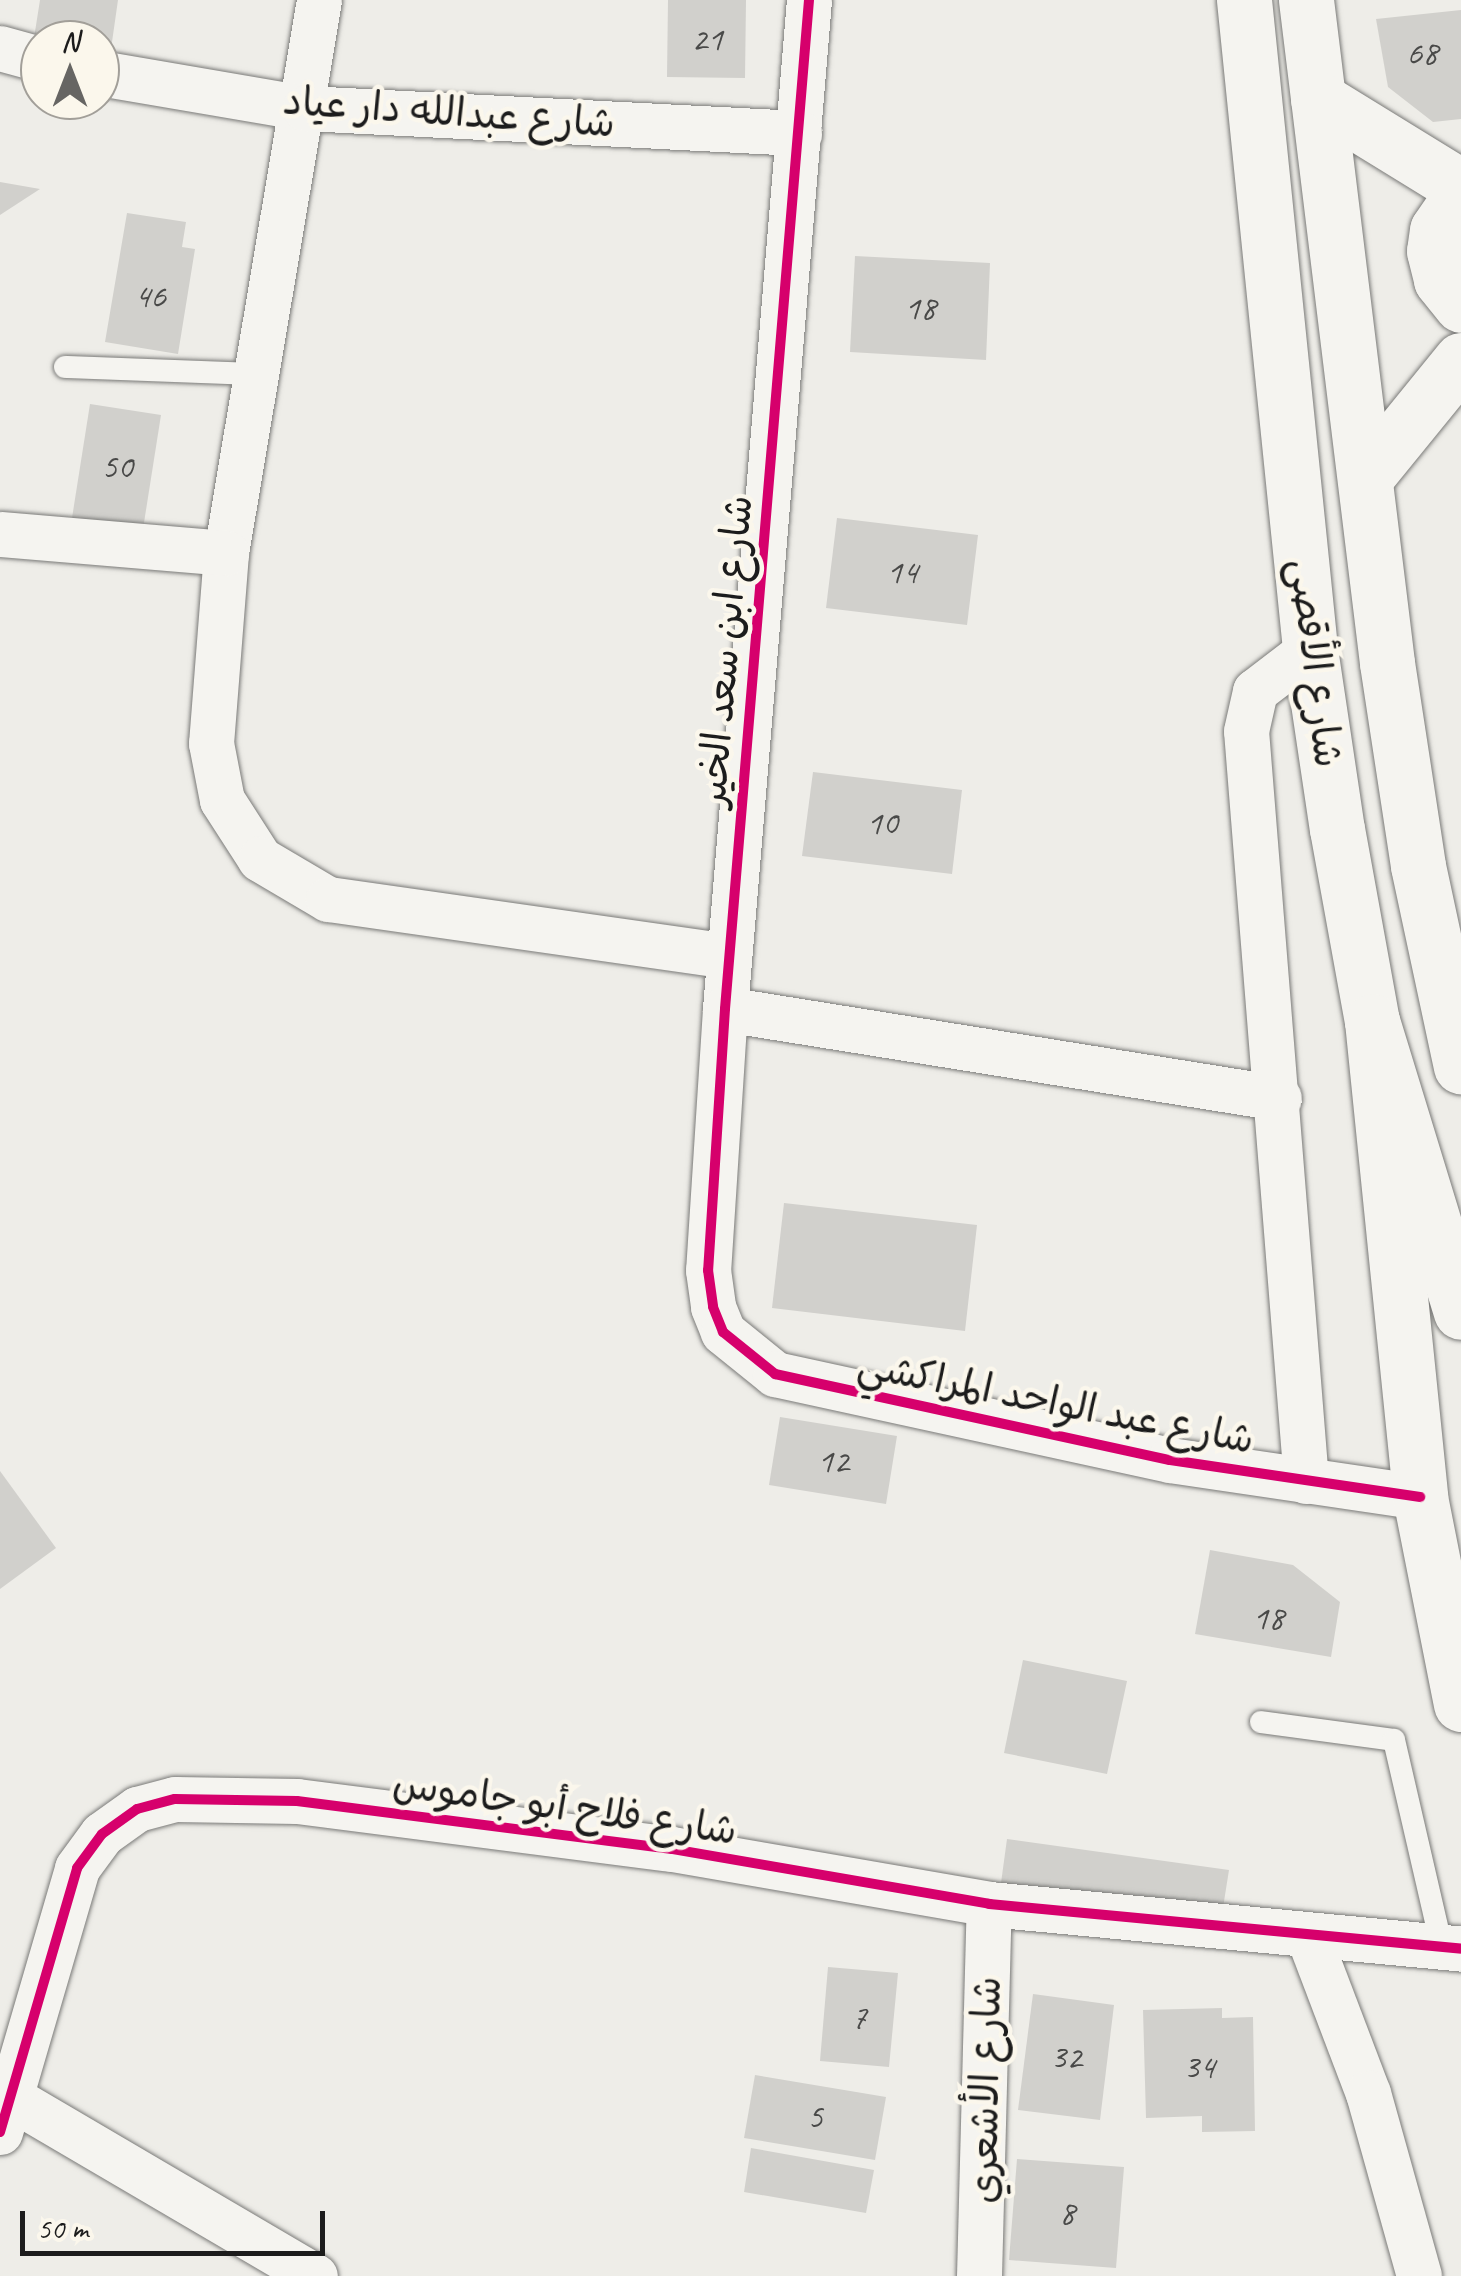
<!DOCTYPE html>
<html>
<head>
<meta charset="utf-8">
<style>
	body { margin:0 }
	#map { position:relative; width:1461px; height:2276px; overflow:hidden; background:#eeede8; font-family:Caveat,"Playpen Sans Arabic",sans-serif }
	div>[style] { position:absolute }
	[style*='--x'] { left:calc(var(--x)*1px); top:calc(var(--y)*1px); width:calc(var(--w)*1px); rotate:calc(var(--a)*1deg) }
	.building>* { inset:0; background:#d1d0cc }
	.roads { filter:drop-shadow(0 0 2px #7a7a78) drop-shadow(0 0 2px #7a7a78) }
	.lane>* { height:22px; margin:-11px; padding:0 11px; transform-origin:11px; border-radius:11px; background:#f5f4f0 }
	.street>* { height:45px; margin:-22.5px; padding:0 22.5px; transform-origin:22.5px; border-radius:22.5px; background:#f5f4f0 }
	.secondary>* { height:55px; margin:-27.5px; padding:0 27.5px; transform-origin:27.5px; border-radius:27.5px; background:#f5f4f0 }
	.highway>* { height:55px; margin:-27.5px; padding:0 27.5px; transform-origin:27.5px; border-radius:27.5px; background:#f5f4f0 }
	.cycleway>* { height:10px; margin:-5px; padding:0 5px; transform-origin:5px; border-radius:5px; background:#d6006c }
	span { translate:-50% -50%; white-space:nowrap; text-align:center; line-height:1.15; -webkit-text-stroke:9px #fbf7ec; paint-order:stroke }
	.number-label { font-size:35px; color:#494948 }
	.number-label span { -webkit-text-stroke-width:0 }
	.street-label { font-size:40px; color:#1c1c1c }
	.north { position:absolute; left:20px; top:20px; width:100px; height:100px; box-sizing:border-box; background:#fbf7ec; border:2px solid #a29f99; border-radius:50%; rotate:0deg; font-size:28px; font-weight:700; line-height:40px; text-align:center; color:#1c1c1c }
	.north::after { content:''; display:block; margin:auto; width:35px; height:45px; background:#666563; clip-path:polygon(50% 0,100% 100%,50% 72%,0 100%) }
	.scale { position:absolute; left:20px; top:2211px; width:305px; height:45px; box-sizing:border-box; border:5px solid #1c1c1c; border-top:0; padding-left:12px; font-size:30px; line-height:35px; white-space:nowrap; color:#1c1c1c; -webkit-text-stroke:8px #fbf7ec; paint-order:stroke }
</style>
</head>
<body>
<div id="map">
	<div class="building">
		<div style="clip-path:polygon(40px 0,118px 0,111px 49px,100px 40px,34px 38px)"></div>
		<div style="clip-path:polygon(668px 0,746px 0,745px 78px,667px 77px)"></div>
		<div style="clip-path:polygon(1461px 10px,1461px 119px,1433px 122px,1388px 87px,1376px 19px)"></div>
		<div style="clip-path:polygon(0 182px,40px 189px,0 215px)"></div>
		<div style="clip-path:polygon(127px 213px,186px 222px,182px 247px,195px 249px,178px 354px,105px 342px)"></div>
		<div style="clip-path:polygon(855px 256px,990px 263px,986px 360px,850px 352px)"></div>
		<div style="clip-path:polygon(90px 404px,161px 415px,143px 529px,72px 518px)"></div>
		<div style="clip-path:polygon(837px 518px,978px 535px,967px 625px,826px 608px)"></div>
		<div style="clip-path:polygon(813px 772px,962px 790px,952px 874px,802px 856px)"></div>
		<div style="clip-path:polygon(784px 1203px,977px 1225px,965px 1331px,772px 1308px)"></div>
		<div style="clip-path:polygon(780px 1417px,897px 1436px,886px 1504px,769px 1485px)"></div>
		<div style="clip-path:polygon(0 1471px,56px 1548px,0 1589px)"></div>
		<div style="clip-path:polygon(1210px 1550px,1293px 1565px,1340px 1602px,1331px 1657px,1195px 1634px)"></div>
		<div style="clip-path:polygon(1023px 1660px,1127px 1681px,1107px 1774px,1004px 1753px)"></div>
		<div style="clip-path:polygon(1007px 1839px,1229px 1870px,1222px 1914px,1001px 1883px)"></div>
		<div style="clip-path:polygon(828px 1967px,898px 1973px,889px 2067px,820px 2061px)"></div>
		<div style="clip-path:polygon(1033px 1994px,1114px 2005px,1100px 2120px,1018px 2110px)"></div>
		<div style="clip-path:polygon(1222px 2008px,1222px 2018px,1253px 2017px,1255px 2131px,1202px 2132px,1202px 2116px,1146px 2118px,1143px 2010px)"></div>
		<div style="clip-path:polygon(755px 2075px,886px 2097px,875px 2160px,744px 2138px)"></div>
		<div style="clip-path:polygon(751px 2148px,874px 2170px,866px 2213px,744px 2192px)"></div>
		<div style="clip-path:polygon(1017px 2159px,1124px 2167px,1116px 2268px,1009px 2260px)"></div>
	</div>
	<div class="roads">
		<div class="lane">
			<div style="--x:65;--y:367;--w:192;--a:2.1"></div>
			<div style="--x:1261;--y:1722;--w:134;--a:7.7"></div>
			<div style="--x:1394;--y:1740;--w:213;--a:77"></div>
		</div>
		<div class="street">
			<div style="--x:319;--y:0;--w:561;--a:99.55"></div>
			<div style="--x:226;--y:553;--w:191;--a:94.5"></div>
			<div style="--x:211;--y:743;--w:58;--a:79.1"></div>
			<div style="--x:222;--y:800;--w:70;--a:57.2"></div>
			<div style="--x:260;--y:859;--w:79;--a:30.5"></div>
			<div style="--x:328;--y:899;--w:405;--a:8.1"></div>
			<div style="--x:809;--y:0;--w:1012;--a:94.76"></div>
			<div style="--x:725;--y:1009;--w:262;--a:93.7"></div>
			<div style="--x:708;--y:1270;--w:37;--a:82"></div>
			<div style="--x:713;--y:1307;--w:27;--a:68"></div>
			<div style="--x:723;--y:1332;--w:67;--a:38.9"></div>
			<div style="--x:775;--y:1374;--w:404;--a:12.3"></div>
			<div style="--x:1170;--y:1460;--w:253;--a:8.4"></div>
			<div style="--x:0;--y:48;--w:41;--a:15.4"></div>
			<div style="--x:100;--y:73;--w:208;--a:9.7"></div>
			<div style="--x:305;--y:108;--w:495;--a:2.9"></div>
			<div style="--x:0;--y:534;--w:227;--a:4.8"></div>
			<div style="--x:725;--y:1009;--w:561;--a:9.13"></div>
			<div style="--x:1306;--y:1481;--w:752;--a:-94.57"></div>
			<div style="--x:1246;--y:731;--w:41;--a:-77.3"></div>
			<div style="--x:1255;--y:691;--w:69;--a:-37.4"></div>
			<div style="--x:1309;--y:1938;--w:166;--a:69.2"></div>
			<div style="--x:1368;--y:2093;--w:190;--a:74.4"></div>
			<div style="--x:0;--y:2076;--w:26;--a:61"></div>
			<div style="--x:13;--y:2099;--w:350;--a:30.4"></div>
			<div style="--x:0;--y:2132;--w:275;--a:-73.7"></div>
			<div style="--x:77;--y:1868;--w:42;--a:-53.7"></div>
			<div style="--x:102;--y:1834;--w:43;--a:-35.5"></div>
			<div style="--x:137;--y:1809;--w:39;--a:-15"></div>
			<div style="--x:175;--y:1799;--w:122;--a:0.9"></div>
			<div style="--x:297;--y:1801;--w:378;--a:7.3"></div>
			<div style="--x:672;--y:1849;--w:322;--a:9.8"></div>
			<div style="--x:989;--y:1904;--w:474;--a:5.4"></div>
			<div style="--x:979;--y:2276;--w:372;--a:-88.5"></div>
		</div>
		<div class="secondary">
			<div style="--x:1244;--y:0;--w:652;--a:84.19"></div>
			<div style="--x:1310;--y:649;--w:182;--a:81.5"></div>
			<div style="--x:1337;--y:829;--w:195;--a:79.7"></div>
			<div style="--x:1372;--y:1021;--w:304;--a:73"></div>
			<div style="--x:1306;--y:0;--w:668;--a:83.03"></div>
			<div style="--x:1387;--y:663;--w:205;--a:81.3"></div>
			<div style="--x:1418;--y:866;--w:205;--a:77.9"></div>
			<div style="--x:1318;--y:99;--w:168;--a:31.6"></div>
			<div style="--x:1461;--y:195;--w:42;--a:124.4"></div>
			<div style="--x:1437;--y:230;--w:21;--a:98"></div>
			<div style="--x:1434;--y:251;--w:30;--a:76"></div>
			<div style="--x:1441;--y:280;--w:32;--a:51"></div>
			<div style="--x:1365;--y:478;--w:152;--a:-50.9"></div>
		</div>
		<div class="highway">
			<div style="--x:1372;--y:1021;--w:478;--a:84.2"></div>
			<div style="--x:1420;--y:1497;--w:211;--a:78.8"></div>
		</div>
	</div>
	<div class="cycleway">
		<div style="--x:809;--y:0;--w:1012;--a:94.76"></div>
		<div style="--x:725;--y:1009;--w:262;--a:93.7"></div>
		<div style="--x:708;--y:1270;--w:37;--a:82"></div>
		<div style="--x:713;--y:1307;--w:27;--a:68"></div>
		<div style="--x:723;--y:1332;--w:67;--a:38.9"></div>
		<div style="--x:775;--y:1374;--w:404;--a:12.3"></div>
		<div style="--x:1170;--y:1460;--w:253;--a:8.4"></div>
		<div style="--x:0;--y:2132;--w:275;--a:-73.7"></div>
		<div style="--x:77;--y:1868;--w:42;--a:-53.7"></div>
		<div style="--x:102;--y:1834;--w:43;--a:-35.5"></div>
		<div style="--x:137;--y:1809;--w:39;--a:-15"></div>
		<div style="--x:175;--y:1799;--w:122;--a:0.9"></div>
		<div style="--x:297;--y:1801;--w:378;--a:7.3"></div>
		<div style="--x:672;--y:1849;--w:322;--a:9.8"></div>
		<div style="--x:989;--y:1904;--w:474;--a:5.4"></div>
	</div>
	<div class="number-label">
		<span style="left:707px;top:39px">21</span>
		<span style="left:1422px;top:53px">68</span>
		<span style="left:150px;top:296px">46</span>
		<span style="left:920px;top:308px">18</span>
		<span style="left:117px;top:467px">50</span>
		<span style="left:902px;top:572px">14</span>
		<span style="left:882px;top:823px">10</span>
		<span style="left:833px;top:1461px">12</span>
		<span style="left:1268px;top:1618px">18</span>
		<span style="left:859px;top:2017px">7</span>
		<span style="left:1066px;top:2057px">32</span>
		<span style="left:1199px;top:2067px">34</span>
		<span style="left:815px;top:2117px">5</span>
		<span style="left:1067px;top:2213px">8</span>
	</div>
	<div class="street-label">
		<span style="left:449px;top:112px;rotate:4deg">شارع عبدالله دار عياد</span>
		<span style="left:725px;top:651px;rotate:-85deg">شارع ابن سعد الخير</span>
		<span style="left:1316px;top:663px;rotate:83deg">شارع الأقصى</span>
		<span style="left:1056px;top:1402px;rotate:11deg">شارع عبد الواحد المراكشي</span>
		<span style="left:565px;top:1807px;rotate:8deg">شارع فلاح أبو جاموس</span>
		<span style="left:985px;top:2090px;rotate:-89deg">شارع الأشعري</span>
	</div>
	<div class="north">N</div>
	<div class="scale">50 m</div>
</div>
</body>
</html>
